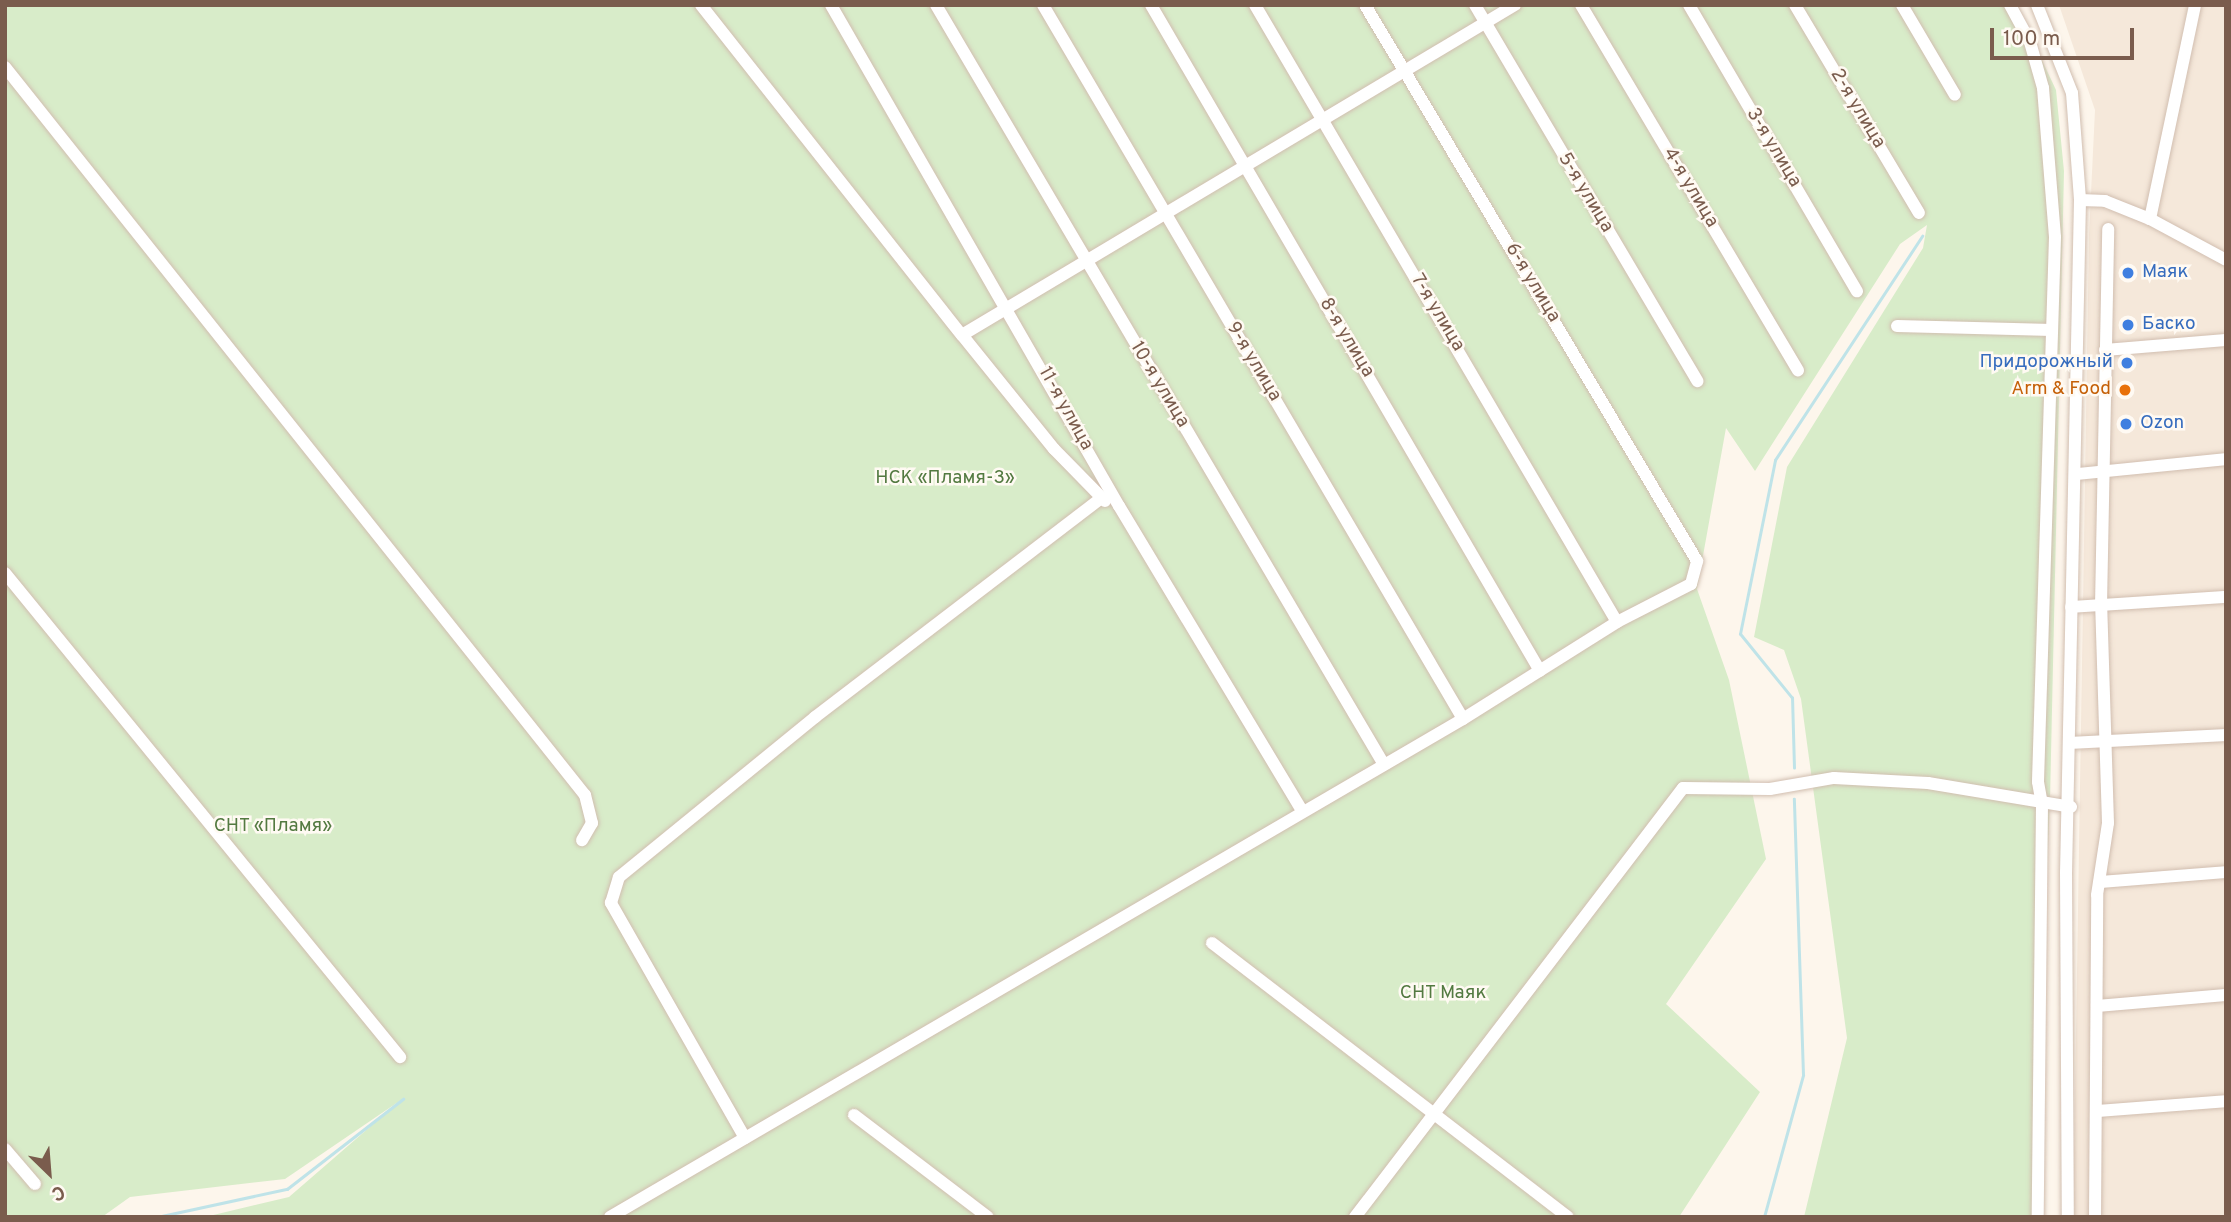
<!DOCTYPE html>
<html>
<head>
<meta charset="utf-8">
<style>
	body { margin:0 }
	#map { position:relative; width:2231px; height:1222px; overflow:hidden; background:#fdf6ec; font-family:Overpass,sans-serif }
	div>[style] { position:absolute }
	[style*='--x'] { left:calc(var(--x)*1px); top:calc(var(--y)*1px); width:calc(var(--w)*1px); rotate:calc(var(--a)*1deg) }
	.residential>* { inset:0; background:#f5e8da }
	.green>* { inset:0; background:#d8ecc9 }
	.stream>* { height:2.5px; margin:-1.25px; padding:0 1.25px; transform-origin:1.25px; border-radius:1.25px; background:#bfe3e8 }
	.roads { filter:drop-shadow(0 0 2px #d1beb0) drop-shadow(0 0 2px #d1beb0) }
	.minor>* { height:12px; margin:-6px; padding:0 6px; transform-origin:6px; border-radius:6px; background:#fff }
	.dots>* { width:19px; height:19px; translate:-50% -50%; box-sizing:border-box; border:4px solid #fffaf3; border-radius:50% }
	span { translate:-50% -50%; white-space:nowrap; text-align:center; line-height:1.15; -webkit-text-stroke:5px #fffaf3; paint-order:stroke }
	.street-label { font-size:19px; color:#7a5c4d }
	.shop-label { font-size:19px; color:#366cbe }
	.left { translate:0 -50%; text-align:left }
	.right { translate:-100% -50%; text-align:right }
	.food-label { font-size:19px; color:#c56008 }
	.park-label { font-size:19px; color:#537a41 }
	.frame { position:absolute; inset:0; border:7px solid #7a5c4d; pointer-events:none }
	.north { position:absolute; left:14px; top:1138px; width:70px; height:70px; -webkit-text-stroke:5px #fffaf3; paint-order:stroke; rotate:155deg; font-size:19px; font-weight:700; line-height:28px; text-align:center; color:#7a5c4d }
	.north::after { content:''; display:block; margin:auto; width:24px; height:32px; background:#7a5c4d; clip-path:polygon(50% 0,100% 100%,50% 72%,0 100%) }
	.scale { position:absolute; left:1990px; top:28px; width:144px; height:32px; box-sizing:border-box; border:4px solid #7a5c4d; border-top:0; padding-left:9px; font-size:21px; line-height:24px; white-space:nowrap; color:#7a5c4d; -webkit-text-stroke:5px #fffaf3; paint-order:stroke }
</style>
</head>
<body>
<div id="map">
	<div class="residential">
		<div style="clip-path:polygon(2059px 5px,2226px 5px,2226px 1217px,2073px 1217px,2089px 235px,2095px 110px)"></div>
	</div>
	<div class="green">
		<div style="clip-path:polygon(5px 5px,2016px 5px,2056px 90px,2064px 171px,2050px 800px,2033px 1217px,1804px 1217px,1847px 1038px,1801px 699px,1784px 650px,1754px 637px,1787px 467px,1923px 248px,1927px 225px,1900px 244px,1755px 471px,1726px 428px,1697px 589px,1729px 680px,1766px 859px,1666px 1004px,1760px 1092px,1679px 1217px,205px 1217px,289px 1197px,401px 1100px,285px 1179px,130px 1197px,102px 1217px,5px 1217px)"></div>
	</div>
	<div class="stream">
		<div style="--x:1794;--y:768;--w:70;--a:-91.6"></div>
		<div style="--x:1792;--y:698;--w:82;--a:-129.1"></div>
		<div style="--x:1740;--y:634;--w:177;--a:-78.6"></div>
		<div style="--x:1775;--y:460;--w:268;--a:-56.7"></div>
		<div style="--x:157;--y:1217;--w:133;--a:-12.2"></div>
		<div style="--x:287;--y:1189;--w:147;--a:-37.8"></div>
		<div style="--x:1764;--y:1217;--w:147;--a:-74.6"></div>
		<div style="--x:1803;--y:1075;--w:276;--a:-91.9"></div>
	</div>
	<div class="roads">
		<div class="minor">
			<div style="--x:701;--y:5;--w:421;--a:51.7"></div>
			<div style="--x:831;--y:5;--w:578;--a:60.11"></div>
			<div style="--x:1119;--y:506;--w:355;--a:59"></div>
			<div style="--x:936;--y:5;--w:880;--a:59.47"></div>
			<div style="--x:1043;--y:5;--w:828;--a:59.53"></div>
			<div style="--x:1151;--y:5;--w:771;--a:59.71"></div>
			<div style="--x:1255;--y:5;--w:715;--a:59.6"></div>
			<div style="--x:1475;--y:5;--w:437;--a:59.4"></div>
			<div style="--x:1581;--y:5;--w:425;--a:59.3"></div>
			<div style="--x:1689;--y:5;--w:332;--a:59.6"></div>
			<div style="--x:1795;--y:5;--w:242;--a:59.2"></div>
			<div style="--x:1902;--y:5;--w:104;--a:59.5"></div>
			<div style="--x:2010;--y:5;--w:42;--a:61.6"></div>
			<div style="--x:2030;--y:42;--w:48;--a:74.2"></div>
			<div style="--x:2043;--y:88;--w:149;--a:85.4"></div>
			<div style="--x:2055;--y:237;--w:545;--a:91.79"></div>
			<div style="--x:2038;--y:782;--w:22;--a:80"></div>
			<div style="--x:2042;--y:804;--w:413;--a:90.6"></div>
			<div style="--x:2037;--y:5;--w:95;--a:68.3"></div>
			<div style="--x:2072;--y:93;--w:107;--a:85.7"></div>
			<div style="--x:2080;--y:200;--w:672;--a:91.19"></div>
			<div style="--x:2066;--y:872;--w:345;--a:89.7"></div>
			<div style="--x:5;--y:67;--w:931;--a:51.46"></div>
			<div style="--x:585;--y:795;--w:29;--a:76"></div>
			<div style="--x:592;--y:823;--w:20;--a:120"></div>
			<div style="--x:2080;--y:200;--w:25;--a:2"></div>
			<div style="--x:2105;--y:201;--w:48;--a:21.8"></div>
			<div style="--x:2150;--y:219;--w:86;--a:28.3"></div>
			<div style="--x:2150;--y:219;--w:219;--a:-78.1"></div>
			<div style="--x:1897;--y:326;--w:155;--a:1.5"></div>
			<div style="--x:2105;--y:350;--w:121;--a:-4.7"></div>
			<div style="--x:2077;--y:474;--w:150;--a:-5.7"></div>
			<div style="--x:1105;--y:501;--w:73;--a:-134.4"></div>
			<div style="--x:1054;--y:449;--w:146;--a:-128.9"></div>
			<div style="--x:962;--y:335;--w:644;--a:-30.83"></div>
			<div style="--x:5;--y:573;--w:625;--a:50.78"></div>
			<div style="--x:2071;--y:607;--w:155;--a:-3.7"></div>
			<div style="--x:2070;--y:743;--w:156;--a:-2.9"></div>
			<div style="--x:2100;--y:882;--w:126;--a:-4.5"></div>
			<div style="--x:1212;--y:943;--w:449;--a:37.6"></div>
			<div style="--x:2097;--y:1006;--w:129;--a:-4.9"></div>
			<div style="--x:2097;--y:1111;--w:129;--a:-4.4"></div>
			<div style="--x:854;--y:1115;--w:168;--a:37.3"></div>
			<div style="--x:745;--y:1138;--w:271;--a:-119.7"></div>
			<div style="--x:611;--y:903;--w:27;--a:-73"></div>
			<div style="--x:619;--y:877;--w:253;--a:-39.2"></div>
			<div style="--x:815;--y:717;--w:359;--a:-37.4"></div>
			<div style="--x:5;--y:1149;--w:46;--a:49.4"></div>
			<div style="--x:610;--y:1217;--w:988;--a:-30.28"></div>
			<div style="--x:1463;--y:719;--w:182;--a:-32.2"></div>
			<div style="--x:1617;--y:622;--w:83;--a:-27.2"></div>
			<div style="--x:1691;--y:584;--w:24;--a:-75"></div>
			<div style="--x:1697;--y:561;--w:648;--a:-120.84"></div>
			<div style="--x:1355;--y:1217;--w:540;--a:-52.6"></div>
			<div style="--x:1683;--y:788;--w:87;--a:0.7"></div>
			<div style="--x:1770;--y:789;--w:65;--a:-9.8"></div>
			<div style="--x:1834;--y:778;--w:94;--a:3"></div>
			<div style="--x:1928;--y:783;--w:145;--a:9.5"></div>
			<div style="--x:2095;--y:1217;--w:322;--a:-89.6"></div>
			<div style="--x:2097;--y:895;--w:73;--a:-81.3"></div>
			<div style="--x:2108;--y:823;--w:217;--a:-91.8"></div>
			<div style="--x:2101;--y:606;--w:377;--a:-88.9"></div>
		</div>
	</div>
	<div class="dots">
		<div style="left:2128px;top:273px;background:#3f7fe0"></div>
		<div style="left:2128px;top:325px;background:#3f7fe0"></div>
		<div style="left:2127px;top:363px;background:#3f7fe0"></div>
		<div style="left:2125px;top:390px;background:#e8710a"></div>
		<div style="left:2126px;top:424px;background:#3f7fe0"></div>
	</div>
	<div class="street-label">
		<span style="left:1857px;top:109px;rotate:59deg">2-я улица</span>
		<span style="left:1773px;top:148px;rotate:59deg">3-я улица</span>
		<span style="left:1690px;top:188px;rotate:59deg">4-я улица</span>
		<span style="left:1585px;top:193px;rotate:59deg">5-я улица</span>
		<span style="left:1532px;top:283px;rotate:59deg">6-я улица</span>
		<span style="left:1437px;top:313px;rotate:59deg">7-я улица</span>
		<span style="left:1346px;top:338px;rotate:59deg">8-я улица</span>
		<span style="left:1253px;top:362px;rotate:59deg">9-я улица</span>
		<span style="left:1159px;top:385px;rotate:59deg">10-я улица</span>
		<span style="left:1065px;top:409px;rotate:61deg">11-я улица</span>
	</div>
	<div class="shop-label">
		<span class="left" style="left:2142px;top:273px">Маяк</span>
		<span class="left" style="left:2142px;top:325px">Баско</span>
		<span class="right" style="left:2113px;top:363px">Придорожный</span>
		<span class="left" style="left:2140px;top:424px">Ozon</span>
	</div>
	<div class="food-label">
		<span class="right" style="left:2111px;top:390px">Arm &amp; Food</span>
	</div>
	<div class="park-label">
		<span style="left:945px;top:479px">НСК «Пламя-3»</span>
		<span style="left:273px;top:827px">СНТ «Пламя»</span>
		<span style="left:1443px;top:994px">СНТ Маяк</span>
	</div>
	<div class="frame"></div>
	<div class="north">С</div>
	<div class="scale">100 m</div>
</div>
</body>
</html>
